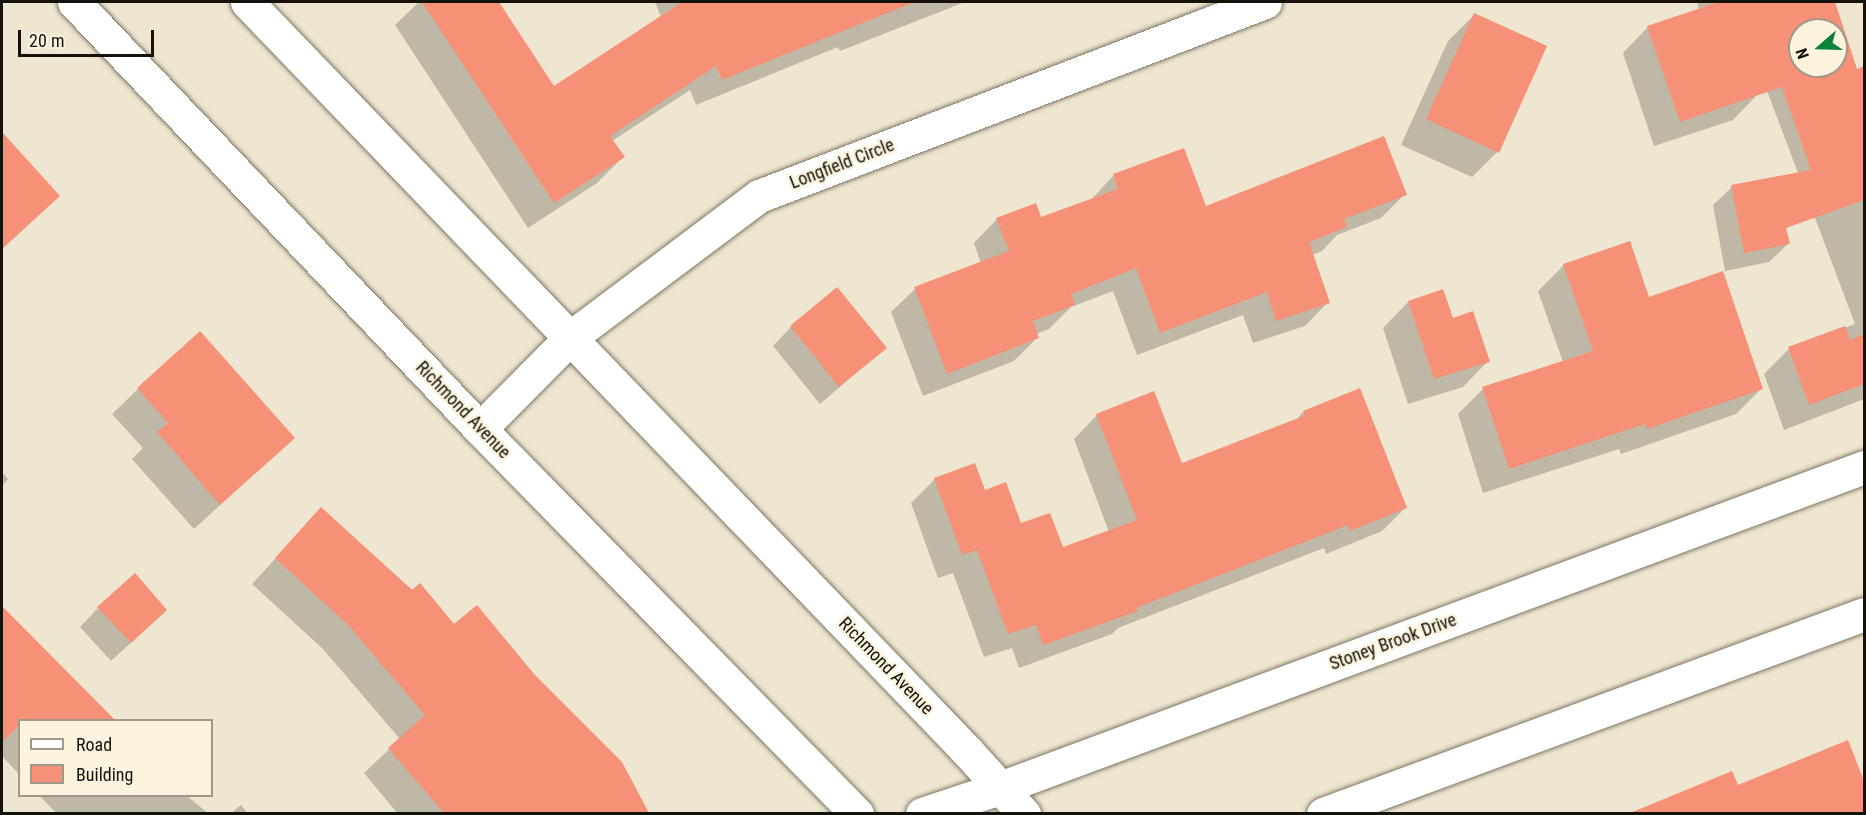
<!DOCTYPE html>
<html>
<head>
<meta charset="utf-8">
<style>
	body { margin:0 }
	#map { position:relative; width:1866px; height:815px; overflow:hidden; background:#efe6d1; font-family:"Roboto Condensed",sans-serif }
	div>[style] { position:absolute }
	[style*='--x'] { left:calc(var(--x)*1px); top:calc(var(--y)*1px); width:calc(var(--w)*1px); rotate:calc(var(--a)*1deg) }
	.shadow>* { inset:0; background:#0003 }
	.building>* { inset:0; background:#f69076 }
	.roads { filter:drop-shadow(0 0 2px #7e7663) drop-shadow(0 0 2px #7e7663) }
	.minor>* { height:33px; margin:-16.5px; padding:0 16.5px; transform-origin:16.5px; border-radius:16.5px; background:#fff }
	.tertiary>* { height:33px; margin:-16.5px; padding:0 16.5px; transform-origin:16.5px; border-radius:16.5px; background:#fff }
	.secondary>* { height:33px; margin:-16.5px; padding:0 16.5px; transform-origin:16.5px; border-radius:16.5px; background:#fff }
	span { translate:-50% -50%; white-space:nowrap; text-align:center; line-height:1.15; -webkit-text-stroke:5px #fcf3de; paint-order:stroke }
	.street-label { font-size:18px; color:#15120b }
	.frame { position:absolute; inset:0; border:3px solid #15120b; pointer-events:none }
	.legend { position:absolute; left:18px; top:719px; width:195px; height:78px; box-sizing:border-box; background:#fcf3de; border:2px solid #a0998a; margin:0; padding:8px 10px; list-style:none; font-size:18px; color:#15120b }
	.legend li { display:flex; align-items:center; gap:12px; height:30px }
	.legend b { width:30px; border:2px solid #a0998a }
	.north { position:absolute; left:1788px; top:18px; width:60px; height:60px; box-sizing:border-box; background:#fcf3de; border:2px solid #a0998a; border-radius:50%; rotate:250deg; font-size:16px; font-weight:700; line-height:24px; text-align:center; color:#15120b }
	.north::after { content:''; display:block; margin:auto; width:21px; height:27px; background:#0a823b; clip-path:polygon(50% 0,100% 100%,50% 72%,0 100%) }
	.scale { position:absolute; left:18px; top:30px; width:136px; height:27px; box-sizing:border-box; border:3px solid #15120b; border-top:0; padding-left:8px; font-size:18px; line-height:21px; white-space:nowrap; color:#15120b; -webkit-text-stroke:4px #fcf3de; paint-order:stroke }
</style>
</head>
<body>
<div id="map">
	<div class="shadow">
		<div style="clip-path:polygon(419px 2px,498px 2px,554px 88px,661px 17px,655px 2px,965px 2px,840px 51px,838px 47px,696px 105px,690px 90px,612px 141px,623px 157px,597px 183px,528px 228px,395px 25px)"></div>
		<div style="clip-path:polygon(evenodd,1697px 2px,1833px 2px,1857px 71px,1864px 68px,1864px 399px,1784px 430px,1764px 374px,1789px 349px,1855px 324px,1752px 51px,1758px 94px,1733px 120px,1654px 146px,1623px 53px,1648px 27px,1699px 10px,1697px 2px,1800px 30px,1836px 30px,1836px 66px,1800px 66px,1800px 30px)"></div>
		<div style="clip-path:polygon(1474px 15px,1497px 152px,1472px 177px,1401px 145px,1448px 41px)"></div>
		<div style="clip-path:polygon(2px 134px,58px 196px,2px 249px)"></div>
		<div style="clip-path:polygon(1183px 149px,1205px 208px,1405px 194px,1381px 218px,1337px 235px,1322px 251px,1312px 255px,1328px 302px,1305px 326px,1253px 343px,1243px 315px,1137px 355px,1113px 291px,1071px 307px,1049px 329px,1036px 334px,1037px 338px,1014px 361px,923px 396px,891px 312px,915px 289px,981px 263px,974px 243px,997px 219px,1041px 219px,1090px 201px,1113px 176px)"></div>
		<div style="clip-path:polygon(1732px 187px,1788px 244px,1769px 262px,1725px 271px,1713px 205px)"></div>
		<div style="clip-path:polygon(1564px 265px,1648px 298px,1762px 388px,1736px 414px,1621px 454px,1619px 449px,1483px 493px,1458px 414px,1483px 389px,1563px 362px,1538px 291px)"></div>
		<div style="clip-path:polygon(1442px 291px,1452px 319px,1488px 361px,1463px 387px,1408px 404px,1383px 328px,1408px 302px)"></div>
		<div style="clip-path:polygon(791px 327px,885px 348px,820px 404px,773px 346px)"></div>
		<div style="clip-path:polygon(138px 389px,293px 438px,194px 529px,132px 459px,143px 448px,112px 414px)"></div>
		<div style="clip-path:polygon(1303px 412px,1405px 508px,1382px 531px,1326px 554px,1324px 548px,1118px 628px,1112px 634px,1019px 668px,1012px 648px,984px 657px,953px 573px,938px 578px,911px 503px,935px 479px,984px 492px,1020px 525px,1062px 549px,1109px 532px,1074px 439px,1097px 415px,1181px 465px,1295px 421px)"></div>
		<div style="clip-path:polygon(2px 472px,8px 479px,2px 486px)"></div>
		<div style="clip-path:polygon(321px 509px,453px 626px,640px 800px,626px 814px,398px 814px,364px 773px,400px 739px,323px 649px,252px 584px)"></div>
		<div style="clip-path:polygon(2px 608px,113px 720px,20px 720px,20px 775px,2px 756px)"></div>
		<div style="clip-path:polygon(98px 608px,147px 628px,111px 661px,80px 627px)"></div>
		<div style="clip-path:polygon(1847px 742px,1864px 785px,1864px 814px,1630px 814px,1731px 773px,1737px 787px)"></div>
		<div style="clip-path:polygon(40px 796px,187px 796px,209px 814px,57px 814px)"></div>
		<div style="clip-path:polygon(241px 805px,248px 814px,230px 814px)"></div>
	</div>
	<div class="building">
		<div style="clip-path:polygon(422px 2px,499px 2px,554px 86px,682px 2px,912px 3px,722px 80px,716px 66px,610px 136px,625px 157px,554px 203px)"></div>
		<div style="clip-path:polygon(evenodd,1719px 2px,1835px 2px,1857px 69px,1864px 66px,1864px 200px,1786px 228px,1790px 244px,1744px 253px,1731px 185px,1811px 170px,1782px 87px,1680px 122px,1647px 26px,1719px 2px,1800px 30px,1836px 30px,1836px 66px,1800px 66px,1800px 30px)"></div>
		<div style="clip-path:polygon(1474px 13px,1547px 46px,1499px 153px,1426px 119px)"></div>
		<div style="clip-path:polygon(2px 132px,60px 196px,2px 249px)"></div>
		<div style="clip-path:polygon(1384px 136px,1407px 195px,1344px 219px,1347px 227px,1309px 242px,1330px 303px,1276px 321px,1267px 292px,1160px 333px,1136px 268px,1071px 294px,1075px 305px,1033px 321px,1039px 338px,947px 374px,914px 287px,1009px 251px,996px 218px,1036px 203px,1041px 217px,1118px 189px,1113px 174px,1184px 148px,1206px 206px)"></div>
		<div style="clip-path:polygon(1630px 241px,1649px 297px,1723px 271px,1763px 389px,1647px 429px,1645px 424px,1509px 469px,1482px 387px,1593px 351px,1563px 264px)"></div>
		<div style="clip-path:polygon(837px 287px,887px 348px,839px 387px,790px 326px)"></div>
		<div style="clip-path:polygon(1443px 289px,1453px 318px,1473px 311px,1490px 362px,1434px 379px,1408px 301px)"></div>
		<div style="clip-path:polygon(1845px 326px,1850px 340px,1864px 334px,1864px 384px,1809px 405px,1788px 347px)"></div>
		<div style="clip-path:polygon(200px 331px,295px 438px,220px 505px,157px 432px,168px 423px,137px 388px)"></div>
		<div style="clip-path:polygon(1360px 388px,1407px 508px,1350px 531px,1348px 525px,1136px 608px,1138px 611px,1043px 645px,1036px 625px,1008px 634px,977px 550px,962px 555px,934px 478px,975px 463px,985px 490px,1006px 482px,1021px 523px,1050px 513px,1063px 547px,1137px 520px,1096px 414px,1154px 391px,1182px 463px,1304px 416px,1303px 411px)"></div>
		<div style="clip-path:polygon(321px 507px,412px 590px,420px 583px,454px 624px,477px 605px,534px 674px,622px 762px,649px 813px,444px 813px,388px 748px,425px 715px,348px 625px,275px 558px)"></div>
		<div style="clip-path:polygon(135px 573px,167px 610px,131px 643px,97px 607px)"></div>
		<div style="clip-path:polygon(2px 606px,115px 720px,20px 720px,20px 725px,2px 742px)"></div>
		<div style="clip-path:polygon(1848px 740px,1864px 781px,1864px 813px,1630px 813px,1732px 771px,1738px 785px)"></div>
	</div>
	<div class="roads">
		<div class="minor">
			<div style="--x:480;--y:429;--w:129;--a:-45.3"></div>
			<div style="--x:571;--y:337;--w:235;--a:-36.9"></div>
			<div style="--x:759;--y:196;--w:542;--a:-20.98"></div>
			<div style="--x:1000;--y:788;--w:922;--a:-20.38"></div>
			<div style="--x:1323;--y:814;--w:577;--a:-20.29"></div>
		</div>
		<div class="tertiary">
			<div style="--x:922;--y:814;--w:82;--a:-18.4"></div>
		</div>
		<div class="secondary">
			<div style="--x:74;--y:2;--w:589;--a:46.44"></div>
			<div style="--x:480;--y:429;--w:539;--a:45.6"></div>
			<div style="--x:247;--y:2;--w:1040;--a:46.13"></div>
			<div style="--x:968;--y:752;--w:84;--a:47.9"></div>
		</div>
	</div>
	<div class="street-label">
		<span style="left:842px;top:164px;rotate:-21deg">Longfield Circle</span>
		<span style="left:463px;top:410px;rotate:46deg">Richmond Avenue</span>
		<span style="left:1393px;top:642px;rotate:-20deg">Stoney Brook Drive</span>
		<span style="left:886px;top:666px;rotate:46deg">Richmond Avenue</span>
	</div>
	<div class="frame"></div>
	<ul class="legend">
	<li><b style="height:8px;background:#fff"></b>Road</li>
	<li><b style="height:16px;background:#f69076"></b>Building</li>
	</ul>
	<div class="north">N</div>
	<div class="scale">20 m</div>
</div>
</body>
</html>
